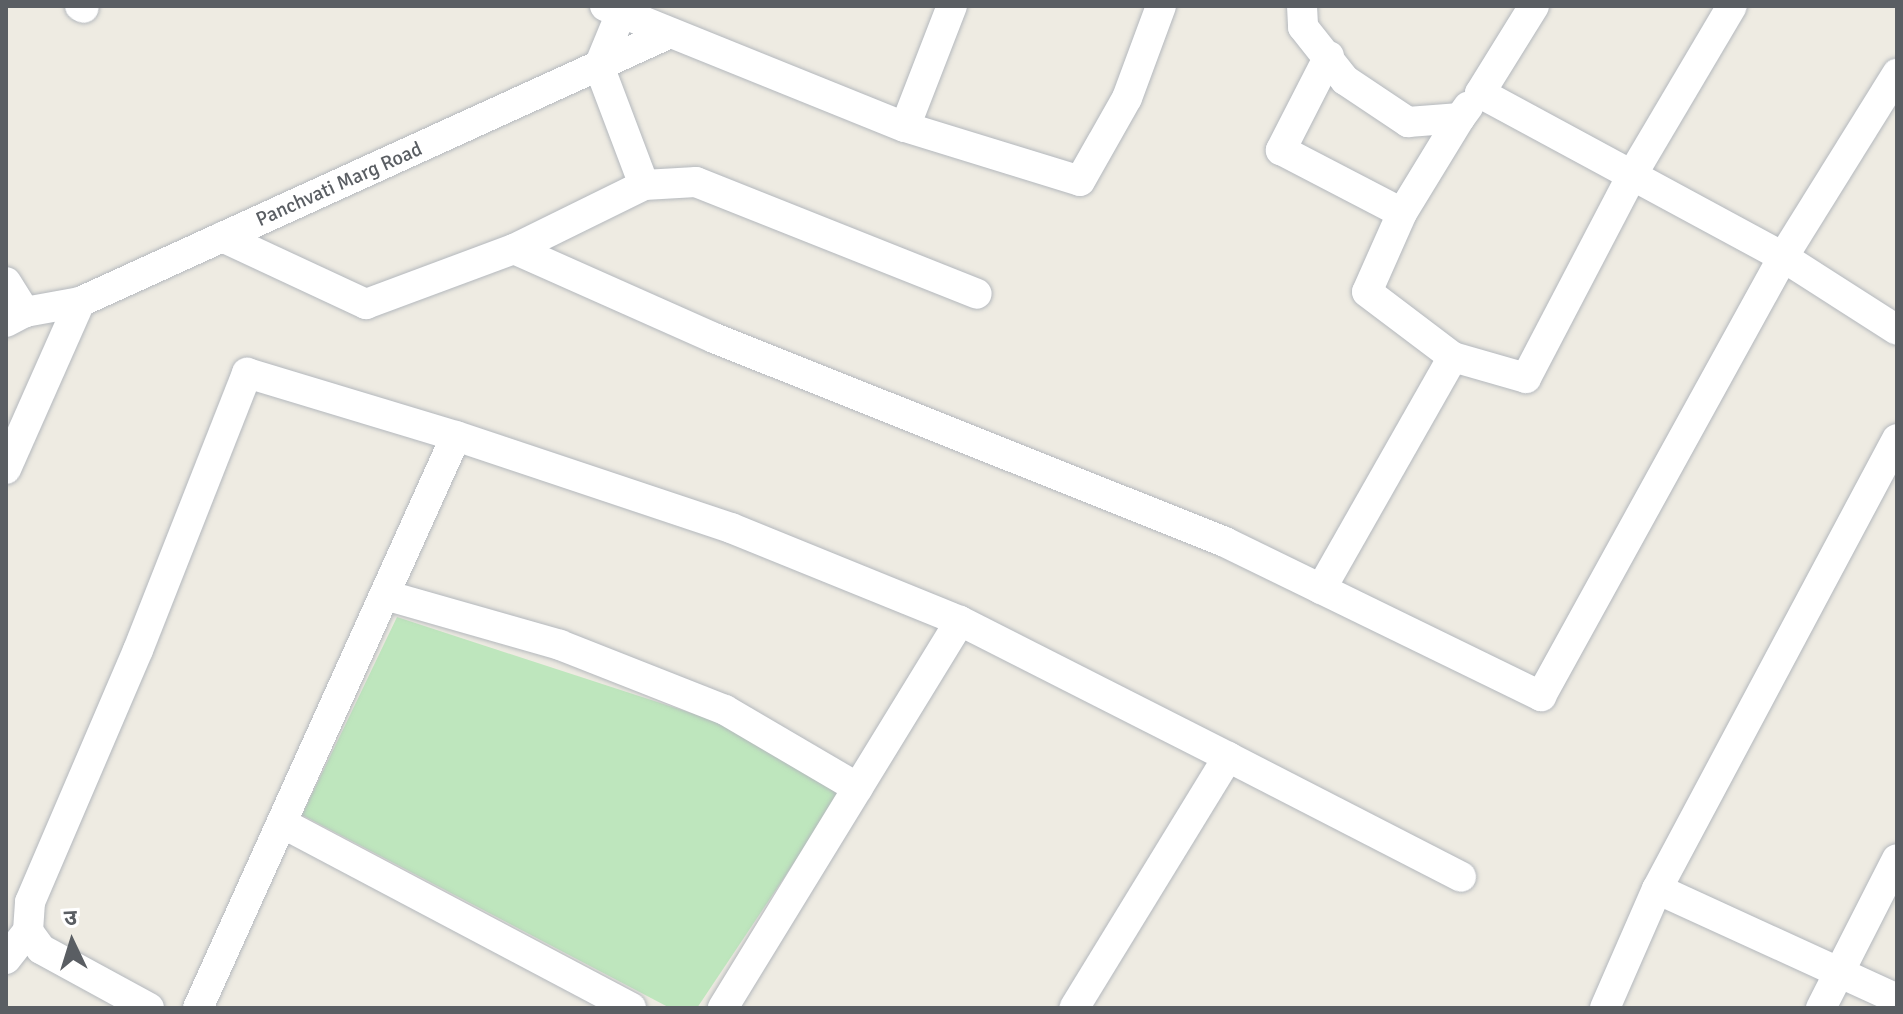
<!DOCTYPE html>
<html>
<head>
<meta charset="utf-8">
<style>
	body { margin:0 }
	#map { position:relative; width:1903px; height:1014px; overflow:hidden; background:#eeebe2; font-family:Signika,"Noto Sans Devanagari",sans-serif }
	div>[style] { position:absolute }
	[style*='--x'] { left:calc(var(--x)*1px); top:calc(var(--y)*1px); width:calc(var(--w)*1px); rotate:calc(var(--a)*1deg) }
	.green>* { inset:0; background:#bee6bd }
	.roads { filter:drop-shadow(0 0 2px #b4b8bd) drop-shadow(0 0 2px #b4b8bd) }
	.minor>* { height:30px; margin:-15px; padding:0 15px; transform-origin:15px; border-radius:15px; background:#fff }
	span { translate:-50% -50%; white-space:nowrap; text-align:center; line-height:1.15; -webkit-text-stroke:7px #fff; paint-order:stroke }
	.street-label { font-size:20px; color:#5a5e63 }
	.frame { position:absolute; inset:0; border:8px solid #5a5e63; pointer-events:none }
	.north { position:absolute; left:32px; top:902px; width:80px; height:80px; -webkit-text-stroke:6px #fff; paint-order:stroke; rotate:356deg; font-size:22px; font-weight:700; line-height:32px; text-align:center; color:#5a5e63 }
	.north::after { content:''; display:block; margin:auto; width:28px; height:36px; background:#5a5e63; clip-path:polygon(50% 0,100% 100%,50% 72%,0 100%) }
</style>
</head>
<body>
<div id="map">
	<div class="green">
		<div style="clip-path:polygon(397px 617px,731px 726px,842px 791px,697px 1008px,670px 1008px,302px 815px)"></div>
	</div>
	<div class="roads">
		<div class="minor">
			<div style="--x:80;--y:6;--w:4;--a:27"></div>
			<div style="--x:605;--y:6;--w:323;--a:22"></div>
			<div style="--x:905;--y:127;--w:130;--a:-68.8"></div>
			<div style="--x:1302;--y:6;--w:21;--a:87"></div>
			<div style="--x:1303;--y:27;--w:68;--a:51.6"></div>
			<div style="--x:1345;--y:80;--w:76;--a:33.7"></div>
			<div style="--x:1408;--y:122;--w:52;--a:-4.4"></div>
			<div style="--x:1460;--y:118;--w:14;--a:-54"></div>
			<div style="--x:1534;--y:6;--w:102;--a:121.8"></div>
			<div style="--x:1480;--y:93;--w:345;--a:28.4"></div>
			<div style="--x:1783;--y:257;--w:135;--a:32.6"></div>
			<div style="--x:621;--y:13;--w:57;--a:112.5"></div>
			<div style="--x:599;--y:66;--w:127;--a:69.3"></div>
			<div style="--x:1329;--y:56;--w:106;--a:117.1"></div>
			<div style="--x:1281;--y:150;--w:136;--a:27.5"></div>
			<div style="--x:1402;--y:213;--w:111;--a:-58.6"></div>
			<div style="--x:905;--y:127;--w:183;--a:17.1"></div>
			<div style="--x:1080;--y:181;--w:95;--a:-60.5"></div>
			<div style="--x:1127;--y:98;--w:98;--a:-69.7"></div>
			<div style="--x:1402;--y:213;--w:86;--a:113.9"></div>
			<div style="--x:1367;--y:292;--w:108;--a:37.1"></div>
			<div style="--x:1453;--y:357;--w:76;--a:16"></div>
			<div style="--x:1526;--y:378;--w:229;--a:-62.4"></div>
			<div style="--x:1632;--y:175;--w:196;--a:-59.4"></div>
			<div style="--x:222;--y:237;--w:159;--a:25"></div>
			<div style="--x:366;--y:304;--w:158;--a:-20.4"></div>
			<div style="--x:514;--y:249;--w:145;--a:-26.2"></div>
			<div style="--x:644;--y:185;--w:52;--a:-3.3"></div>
			<div style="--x:696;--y:182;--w:302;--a:21.7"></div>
			<div style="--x:514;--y:249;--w:219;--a:24"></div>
			<div style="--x:714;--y:338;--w:550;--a:21.76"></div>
			<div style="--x:1225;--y:542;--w:352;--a:26"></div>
			<div style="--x:1541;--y:696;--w:501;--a:-61.13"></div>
			<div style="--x:1783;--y:257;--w:216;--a:-58.1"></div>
			<div style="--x:6;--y:282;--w:36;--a:58"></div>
			<div style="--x:6;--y:322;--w:21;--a:-28"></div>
			<div style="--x:25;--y:312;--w:56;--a:-10.3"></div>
			<div style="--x:80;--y:302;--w:646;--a:-24.5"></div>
			<div style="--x:1897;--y:439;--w:510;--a:118.07"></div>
			<div style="--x:1657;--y:889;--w:264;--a:24.6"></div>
			<div style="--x:6;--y:469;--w:183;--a:-66.1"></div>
			<div style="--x:1321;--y:589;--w:267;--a:-60.4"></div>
			<div style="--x:385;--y:595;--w:182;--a:15.9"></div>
			<div style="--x:560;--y:645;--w:177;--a:21.5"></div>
			<div style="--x:725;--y:710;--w:154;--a:30.4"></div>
			<div style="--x:960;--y:621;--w:301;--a:26.9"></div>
			<div style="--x:1228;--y:757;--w:294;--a:121.5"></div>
			<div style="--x:1228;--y:757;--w:262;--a:27.2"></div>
			<div style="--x:282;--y:823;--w:395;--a:27.9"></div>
			<div style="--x:6;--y:959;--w:36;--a:-52"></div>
			<div style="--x:149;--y:1008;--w:123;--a:-151.4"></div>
			<div style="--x:41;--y:949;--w:22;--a:-126"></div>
			<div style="--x:28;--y:931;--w:29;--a:-86"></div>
			<div style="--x:30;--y:902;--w:274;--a:-66.8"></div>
			<div style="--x:138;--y:650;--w:298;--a:-68.5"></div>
			<div style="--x:247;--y:373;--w:218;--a:16.8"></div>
			<div style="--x:456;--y:436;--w:290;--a:18.5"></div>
			<div style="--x:731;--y:528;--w:247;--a:22.1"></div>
			<div style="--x:960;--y:621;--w:454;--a:121.5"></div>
			<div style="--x:198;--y:1008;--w:627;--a:-65.72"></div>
			<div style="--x:1605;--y:1008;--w:130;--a:-66.4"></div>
			<div style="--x:1821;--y:1008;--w:167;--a:-63"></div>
		</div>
	</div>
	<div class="street-label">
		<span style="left:339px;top:184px;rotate:-24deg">Panchvati Marg Road</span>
	</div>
	<div class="frame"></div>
	<div class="north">उ</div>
</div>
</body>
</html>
